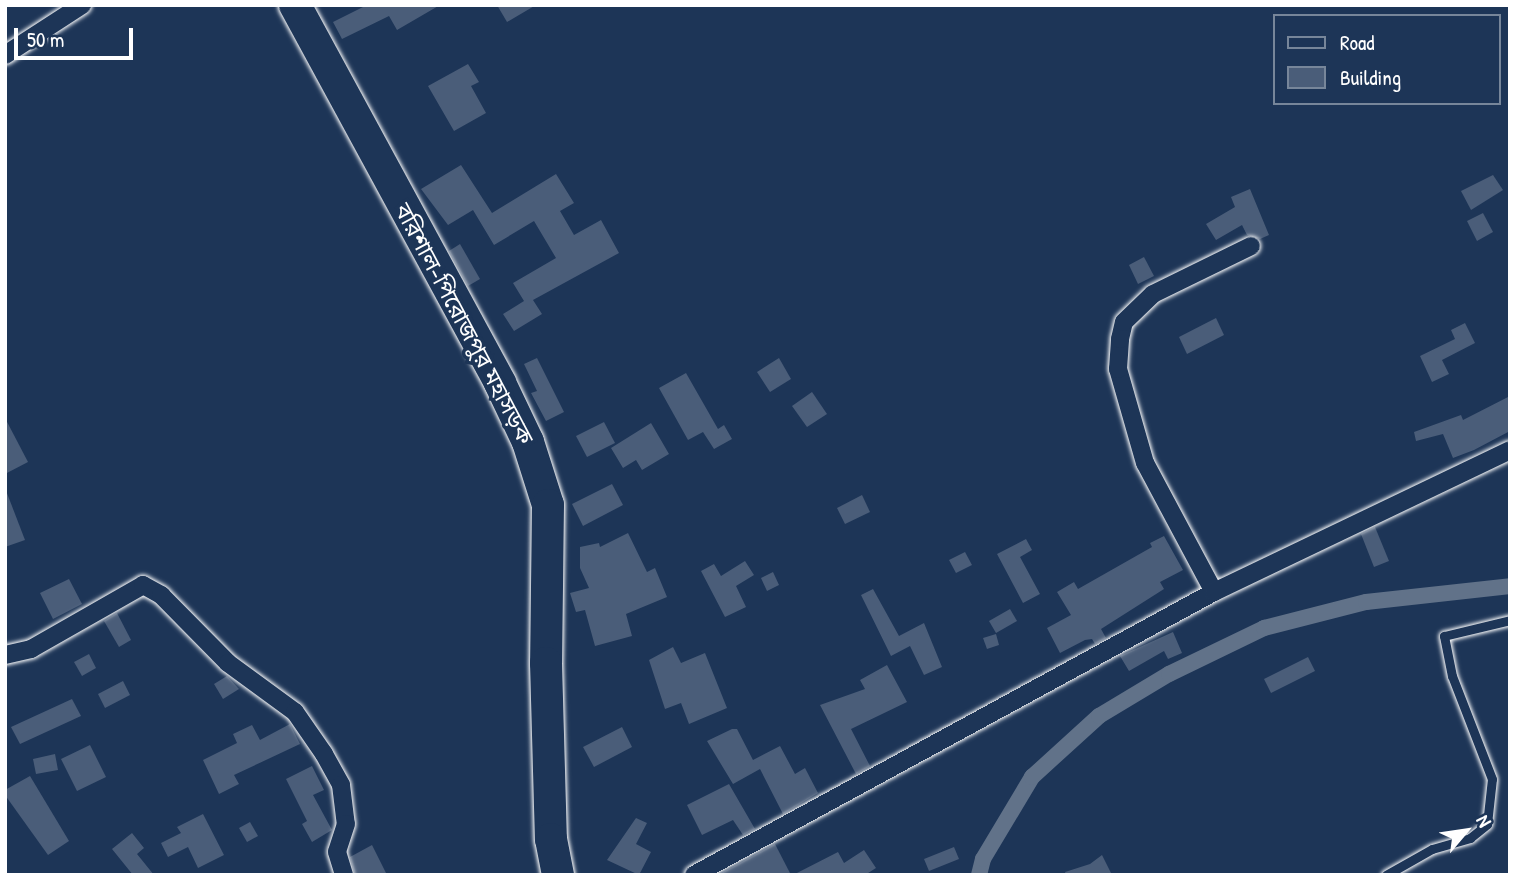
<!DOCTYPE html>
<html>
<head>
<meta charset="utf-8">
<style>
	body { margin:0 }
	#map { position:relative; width:1515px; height:880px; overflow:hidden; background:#1d3557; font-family:"Patrick Hand","Noto Sans Bengali",sans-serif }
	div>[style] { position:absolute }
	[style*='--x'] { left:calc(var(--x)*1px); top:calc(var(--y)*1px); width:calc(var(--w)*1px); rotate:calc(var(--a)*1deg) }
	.canal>* { height:16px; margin:-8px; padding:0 8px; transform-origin:8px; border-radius:8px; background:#617289 }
	.building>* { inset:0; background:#4a5d79 }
	.roads { filter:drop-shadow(0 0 2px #fff) drop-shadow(0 0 2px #fff) }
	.lane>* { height:9px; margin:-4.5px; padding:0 4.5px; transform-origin:4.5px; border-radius:4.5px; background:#1d3557 }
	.street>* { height:18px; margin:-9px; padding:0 9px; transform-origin:9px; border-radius:9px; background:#1d3557 }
	.highway>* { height:32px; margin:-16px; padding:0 16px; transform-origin:16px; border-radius:16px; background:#1d3557 }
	span { translate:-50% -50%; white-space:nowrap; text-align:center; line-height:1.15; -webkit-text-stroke:7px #1d3557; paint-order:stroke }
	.street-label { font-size:23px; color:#fff }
	.frame { position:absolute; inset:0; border:7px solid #fff; pointer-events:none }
	.legend { position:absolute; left:1273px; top:14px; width:228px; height:91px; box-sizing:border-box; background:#1d3557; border:2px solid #77869a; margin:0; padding:9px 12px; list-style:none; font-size:21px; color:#fff }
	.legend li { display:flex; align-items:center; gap:14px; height:35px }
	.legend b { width:35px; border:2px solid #77869a }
	.north { position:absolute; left:1431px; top:796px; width:70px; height:70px; -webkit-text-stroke:5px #1d3557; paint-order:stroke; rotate:61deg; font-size:19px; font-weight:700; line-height:28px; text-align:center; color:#fff }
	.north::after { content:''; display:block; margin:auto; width:24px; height:32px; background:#fff; clip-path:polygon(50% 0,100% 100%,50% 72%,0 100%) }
	.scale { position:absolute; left:14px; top:28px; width:119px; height:32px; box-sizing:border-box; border:4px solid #fff; border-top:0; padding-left:9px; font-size:21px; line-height:24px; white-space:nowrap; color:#fff; -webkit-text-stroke:5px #1d3557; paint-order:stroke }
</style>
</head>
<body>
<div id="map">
	<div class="canal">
		<div style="--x:979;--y:875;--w:16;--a:-76"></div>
		<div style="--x:983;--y:859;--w:96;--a:-59.1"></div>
		<div style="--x:1032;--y:777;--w:91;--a:-42.3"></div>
		<div style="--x:1099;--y:716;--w:82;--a:-31"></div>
		<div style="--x:1169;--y:674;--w:106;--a:-25.8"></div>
		<div style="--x:1264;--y:628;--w:105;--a:-14.3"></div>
		<div style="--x:1366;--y:602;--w:145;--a:-6.3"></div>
	</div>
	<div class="building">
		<div style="clip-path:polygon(367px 5px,440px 5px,397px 30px,389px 16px,342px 39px,333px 22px)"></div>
		<div style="clip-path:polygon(497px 5px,536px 5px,507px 22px)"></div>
		<div style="clip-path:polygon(468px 64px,479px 82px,471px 86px,486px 113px,454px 131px,428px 86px)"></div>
		<div style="clip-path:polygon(461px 165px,492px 213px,556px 174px,574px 203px,560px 211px,574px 235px,601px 220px,619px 253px,533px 300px,542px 314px,514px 331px,503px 314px,524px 301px,513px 283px,556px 258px,534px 221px,494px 245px,473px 210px,448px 225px,421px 189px)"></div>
		<div style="clip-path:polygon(1493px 175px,1503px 190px,1471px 210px,1461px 191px)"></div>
		<div style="clip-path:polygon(1250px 189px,1269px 235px,1260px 239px,1247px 235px,1242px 225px,1216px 240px,1206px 224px,1235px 207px,1231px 197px)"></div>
		<div style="clip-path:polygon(1483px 213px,1493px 232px,1477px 241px,1467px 221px)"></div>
		<div style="clip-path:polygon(460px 244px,480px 279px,468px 286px,449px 251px)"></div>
		<div style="clip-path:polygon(1144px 257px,1154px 276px,1138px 284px,1129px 265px)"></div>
		<div style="clip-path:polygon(1216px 318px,1224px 335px,1187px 354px,1179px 337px)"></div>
		<div style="clip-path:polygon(1465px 323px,1475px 343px,1442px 360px,1449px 374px,1432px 382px,1420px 356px,1455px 339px,1451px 330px)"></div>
		<div style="clip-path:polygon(537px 358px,564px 412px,546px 421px,531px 393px,537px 391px,524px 364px)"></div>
		<div style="clip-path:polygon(779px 358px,791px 379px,770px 392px,757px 372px)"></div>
		<div style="clip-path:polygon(686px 373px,718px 429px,724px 425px,732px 439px,714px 449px,703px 432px,688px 440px,659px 388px)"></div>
		<div style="clip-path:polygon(812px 392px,827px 414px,807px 427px,792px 406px)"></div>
		<div style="clip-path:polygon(1510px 396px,1510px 431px,1474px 450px,1453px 458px,1443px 434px,1416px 441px,1414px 432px,1461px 415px,1463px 420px)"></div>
		<div style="clip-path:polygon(5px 418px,28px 462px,5px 474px)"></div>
		<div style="clip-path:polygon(604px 422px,615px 443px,587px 457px,576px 436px)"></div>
		<div style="clip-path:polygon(651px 423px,669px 454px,642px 470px,636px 460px,623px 468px,611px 448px)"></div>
		<div style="clip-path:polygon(612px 484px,623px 505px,583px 526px,572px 504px)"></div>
		<div style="clip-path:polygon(5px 488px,25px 540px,5px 547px)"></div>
		<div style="clip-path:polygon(862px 495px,870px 512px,845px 524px,837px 508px)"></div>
		<div style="clip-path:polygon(1375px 527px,1389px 561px,1374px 567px,1361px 534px)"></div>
		<div style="clip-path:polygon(628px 533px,647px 572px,655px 568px,667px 597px,626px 614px,632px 636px,595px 646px,585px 610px,576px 612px,570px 593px,589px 588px,580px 568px,580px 547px,599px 543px,600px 547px)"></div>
		<div style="clip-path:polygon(1164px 536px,1183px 570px,1160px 582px,1164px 589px,1101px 629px,1106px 638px,1095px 644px,1092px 639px,1085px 640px,1060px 653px,1047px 628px,1071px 615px,1057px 592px,1074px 582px,1078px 589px,1152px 547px,1150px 543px)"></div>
		<div style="clip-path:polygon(1026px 539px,1032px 550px,1020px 557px,1040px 594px,1023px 603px,997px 554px)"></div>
		<div style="clip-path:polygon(965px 552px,972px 565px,956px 573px,949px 560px)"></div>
		<div style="clip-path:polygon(745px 561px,754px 575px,736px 586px,746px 607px,725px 617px,701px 571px,714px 564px,721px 576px)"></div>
		<div style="clip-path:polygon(773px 572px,779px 585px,767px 591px,761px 578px)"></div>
		<div style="clip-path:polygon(69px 579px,82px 604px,53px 619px,40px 593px)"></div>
		<div style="clip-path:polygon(873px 589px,899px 636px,924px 623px,942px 667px,924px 675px,910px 646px,891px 656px,861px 595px)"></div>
		<div style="clip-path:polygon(1010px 609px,1017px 621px,996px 633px,989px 621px)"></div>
		<div style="clip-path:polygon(117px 613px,131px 640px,119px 647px,104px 621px)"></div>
		<div style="clip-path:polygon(1173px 632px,1182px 653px,1168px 659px,1164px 651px,1129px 671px,1120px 656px)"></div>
		<div style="clip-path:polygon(996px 634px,999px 645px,987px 649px,983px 638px)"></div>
		<div style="clip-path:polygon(673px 647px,681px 663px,705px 653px,727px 708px,689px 724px,681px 703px,665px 709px,649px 660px)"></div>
		<div style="clip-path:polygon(89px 654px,96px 668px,82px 676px,74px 662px)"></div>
		<div style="clip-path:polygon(1308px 657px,1315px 671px,1271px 693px,1264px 679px)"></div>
		<div style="clip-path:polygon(887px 665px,907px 702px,851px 729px,870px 766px,856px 774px,820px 705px,865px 689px,860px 680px)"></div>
		<div style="clip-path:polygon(227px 676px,239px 689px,223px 699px,214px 684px)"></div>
		<div style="clip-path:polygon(123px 681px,130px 695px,105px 708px,98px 694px)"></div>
		<div style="clip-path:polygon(72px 699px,81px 716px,20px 744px,11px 727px)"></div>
		<div style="clip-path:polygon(290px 724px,300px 744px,234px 775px,239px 784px,219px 794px,203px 760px,237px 743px,233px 734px,252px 725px,260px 740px)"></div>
		<div style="clip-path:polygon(622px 727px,632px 747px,594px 767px,583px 747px)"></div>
		<div style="clip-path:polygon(732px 729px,737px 729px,753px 760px,780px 746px,795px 774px,805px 768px,818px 793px,783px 814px,760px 769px,733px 784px,707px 741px)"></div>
		<div style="clip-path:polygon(90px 745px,106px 777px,77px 791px,61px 759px)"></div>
		<div style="clip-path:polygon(55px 754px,58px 770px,36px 774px,33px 759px)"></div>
		<div style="clip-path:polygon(312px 766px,324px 790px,313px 795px,332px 830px,312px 842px,302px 824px,307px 821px,286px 779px)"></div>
		<div style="clip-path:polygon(30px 776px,69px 841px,48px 855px,5px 795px,5px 790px)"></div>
		<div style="clip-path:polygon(729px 784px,755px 829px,743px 835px,733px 820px,702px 835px,687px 805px)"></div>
		<div style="clip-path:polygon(203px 814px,224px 855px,198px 868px,188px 847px,168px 857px,161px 843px,181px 833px,177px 827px)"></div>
		<div style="clip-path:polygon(636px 818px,647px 823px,636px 844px,651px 852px,639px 875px,607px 860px)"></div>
		<div style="clip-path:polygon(250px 822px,258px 836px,247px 842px,239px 828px)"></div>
		<div style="clip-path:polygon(132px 833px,144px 848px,137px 854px,154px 875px,133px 875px,112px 849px)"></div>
		<div style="clip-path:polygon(775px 844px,791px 875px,718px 875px)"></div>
		<div style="clip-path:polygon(372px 845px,387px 875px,355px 875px,350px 857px)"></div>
		<div style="clip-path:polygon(954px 847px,959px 859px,929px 871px,924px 859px)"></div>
		<div style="clip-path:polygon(864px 850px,876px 868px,865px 875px,793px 875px,838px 852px,844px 863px)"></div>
		<div style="clip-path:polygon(1102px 855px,1112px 875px,1066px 875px,1065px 872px,1090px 864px)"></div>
	</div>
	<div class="roads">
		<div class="lane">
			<div style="--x:1386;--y:875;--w:53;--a:-29.5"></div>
			<div style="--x:1432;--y:849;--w:40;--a:-16"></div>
			<div style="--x:1470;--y:838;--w:22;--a:-39"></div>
			<div style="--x:1487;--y:824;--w:45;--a:-83.7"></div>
			<div style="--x:1492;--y:779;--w:110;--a:-111.2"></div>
			<div style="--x:1452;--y:676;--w:41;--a:-101.3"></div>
			<div style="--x:1444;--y:636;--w:68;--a:-13.6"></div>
		</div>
		<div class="street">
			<div style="--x:5;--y:55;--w:92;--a:-33"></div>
			<div style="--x:1214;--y:592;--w:146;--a:-118.1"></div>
			<div style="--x:1145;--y:463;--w:98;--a:-106"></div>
			<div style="--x:1118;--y:369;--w:30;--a:-86"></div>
			<div style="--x:1120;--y:339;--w:17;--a:-77"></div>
			<div style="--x:1124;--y:322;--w:40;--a:-44"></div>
			<div style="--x:1153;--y:294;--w:109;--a:-26.1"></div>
			<div style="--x:5;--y:655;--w:27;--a:-13"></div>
			<div style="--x:31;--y:649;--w:129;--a:-29.7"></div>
			<div style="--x:143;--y:585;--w:21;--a:29"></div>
			<div style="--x:161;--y:595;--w:95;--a:45.4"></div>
			<div style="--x:228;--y:663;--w:83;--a:36.2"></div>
			<div style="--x:295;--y:712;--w:51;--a:55.4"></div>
			<div style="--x:324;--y:754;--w:35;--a:61"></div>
			<div style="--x:341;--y:785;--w:39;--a:83"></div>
			<div style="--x:346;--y:824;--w:29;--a:108"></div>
			<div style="--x:337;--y:852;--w:24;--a:73"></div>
			<div style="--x:694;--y:875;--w:592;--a:-28.56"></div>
			<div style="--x:1214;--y:592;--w:328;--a:-25.6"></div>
		</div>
		<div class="highway">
			<div style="--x:295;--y:5;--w:430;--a:61.5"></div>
			<div style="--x:500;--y:383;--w:65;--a:64.6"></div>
			<div style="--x:528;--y:442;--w:66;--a:72.4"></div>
			<div style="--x:548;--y:505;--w:158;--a:90.7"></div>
			<div style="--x:546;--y:663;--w:176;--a:88.4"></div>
			<div style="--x:551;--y:839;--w:37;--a:79"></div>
		</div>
	</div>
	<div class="street-label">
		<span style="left:464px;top:324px;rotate:62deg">বরিশাল-পিরোজপুর মহাসড়ক</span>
	</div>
	<div class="frame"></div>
	<ul class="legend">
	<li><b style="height:9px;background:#1d3557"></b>Road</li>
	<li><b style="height:19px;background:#4a5d79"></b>Building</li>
	</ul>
	<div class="north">N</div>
	<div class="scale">50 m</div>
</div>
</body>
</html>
